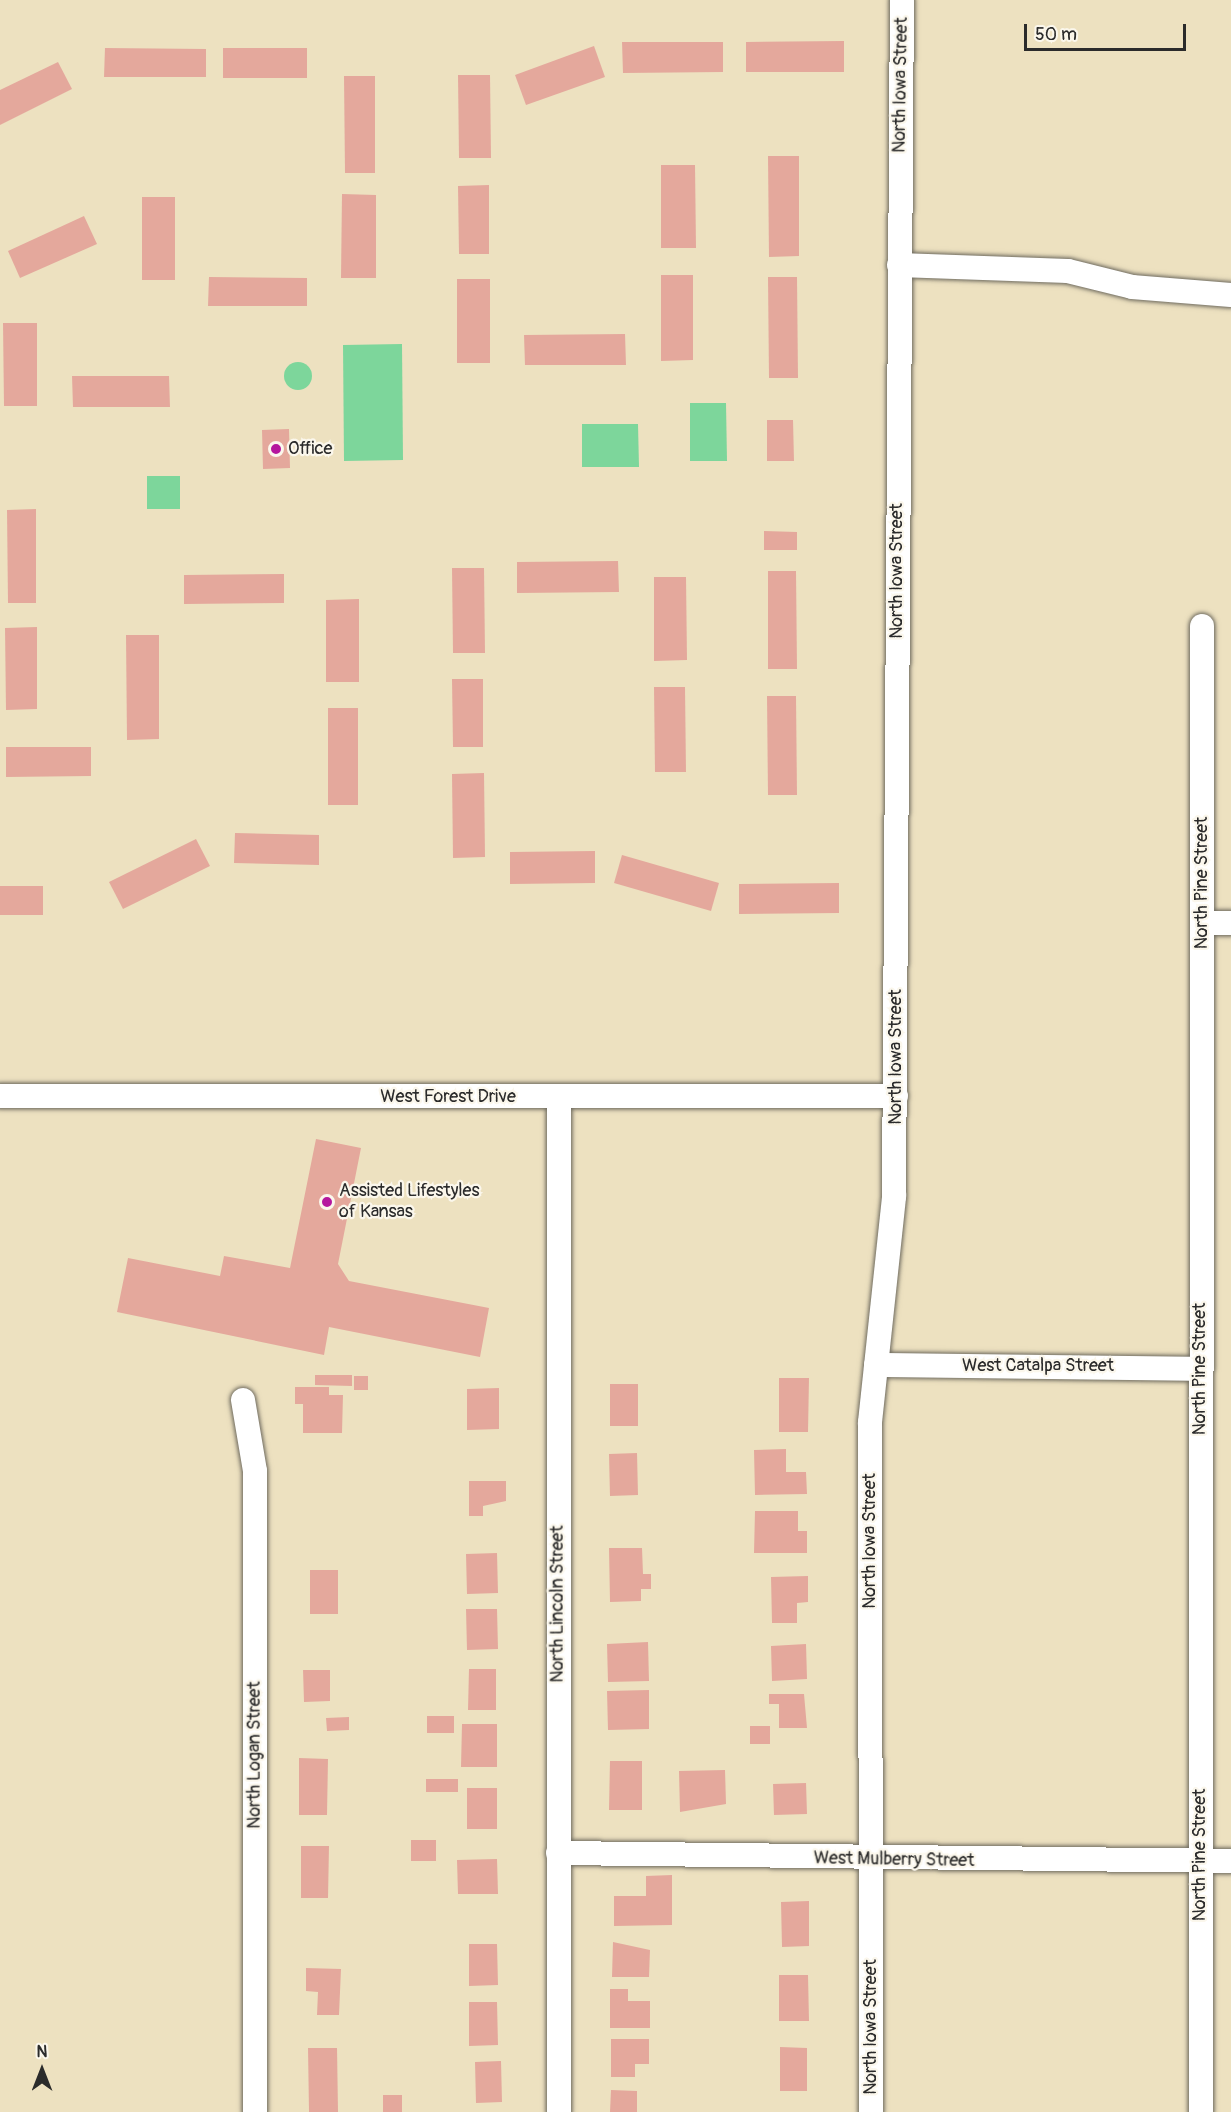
<!DOCTYPE html>
<html>
<head>
<meta charset="utf-8">
<style>
	body { margin:0 }
	#map { position:relative; width:1231px; height:2112px; overflow:hidden; background:#ede1c0; font-family:Pangolin,sans-serif }
	div>[style] { position:absolute }
	[style*='--x'] { left:calc(var(--x)*1px); top:calc(var(--y)*1px); width:calc(var(--w)*1px); rotate:calc(var(--a)*1deg) }
	.green>* { inset:0; background:#7dd69b }
	.round { border-radius:50% }
	.building>* { inset:0; background:#e4a89c }
	.roads { filter:drop-shadow(0 0 2px #6f6b5f) drop-shadow(0 0 2px #6f6b5f) }
	.minor>* { height:24px; margin:-12px; padding:0 12px; transform-origin:12px; border-radius:12px; background:#fff }
	.dots>* { width:16px; height:16px; translate:-50% -50%; box-sizing:border-box; border:3px solid #fbf7ec; border-radius:50% }
	span { translate:-50% -50%; white-space:nowrap; text-align:center; line-height:1.15; -webkit-text-stroke:4.5px #fbf7ec; paint-order:stroke }
	.street-label { font-size:18px; color:#2b2b2b }
	.poi-label { font-size:18px; color:#2b2b2b }
	.left { translate:0 -50%; text-align:left }
	.north { position:absolute; left:12px; top:2040px; width:60px; height:60px; -webkit-text-stroke:4px #fbf7ec; paint-order:stroke; rotate:0deg; font-size:16px; font-weight:700; line-height:24px; text-align:center; color:#2b2b2b }
	.north::after { content:''; display:block; margin:auto; width:21px; height:27px; background:#2b2b2b; clip-path:polygon(50% 0,100% 100%,50% 72%,0 100%) }
	.scale { position:absolute; left:1024px; top:24px; width:162px; height:27px; box-sizing:border-box; border:3px solid #2b2b2b; border-top:0; padding-left:8px; font-size:18px; line-height:21px; white-space:nowrap; color:#2b2b2b; -webkit-text-stroke:4px #fbf7ec; paint-order:stroke }
</style>
</head>
<body>
<div id="map">
	<div class="green">
		<div style="clip-path:polygon(402px 344px,403px 460px,344px 461px,343px 345px)"></div>
		<div class="round" style="left:284px;top:362px;width:28px;height:28px"></div>
		<div style="clip-path:polygon(690px 403px,726px 403px,727px 461px,690px 461px)"></div>
		<div style="clip-path:polygon(582px 424px,638px 424px,639px 467px,582px 467px)"></div>
		<div style="clip-path:polygon(147px 476px,180px 476px,180px 509px,147px 509px)"></div>
	</div>
	<div class="building">
		<div style="clip-path:polygon(844px 41px,844px 72px,746px 72px,746px 42px)"></div>
		<div style="clip-path:polygon(622px 42px,723px 42px,723px 72px,623px 73px)"></div>
		<div style="clip-path:polygon(594px 46px,605px 77px,526px 105px,515px 75px)"></div>
		<div style="clip-path:polygon(105px 48px,206px 49px,206px 77px,104px 77px)"></div>
		<div style="clip-path:polygon(223px 48px,307px 48px,307px 78px,223px 78px)"></div>
		<div style="clip-path:polygon(58px 62px,72px 89px,0 125px,0 90px)"></div>
		<div style="clip-path:polygon(458px 75px,490px 75px,491px 158px,459px 158px)"></div>
		<div style="clip-path:polygon(344px 76px,375px 76px,375px 173px,345px 173px)"></div>
		<div style="clip-path:polygon(768px 156px,799px 156px,799px 256px,769px 257px)"></div>
		<div style="clip-path:polygon(661px 165px,695px 165px,696px 248px,661px 248px)"></div>
		<div style="clip-path:polygon(489px 185px,489px 254px,459px 254px,458px 186px)"></div>
		<div style="clip-path:polygon(342px 194px,376px 195px,376px 278px,341px 278px)"></div>
		<div style="clip-path:polygon(142px 197px,175px 197px,175px 280px,142px 280px)"></div>
		<div style="clip-path:polygon(84px 216px,97px 244px,20px 278px,8px 251px)"></div>
		<div style="clip-path:polygon(661px 275px,693px 275px,693px 360px,661px 361px)"></div>
		<div style="clip-path:polygon(209px 277px,307px 278px,307px 306px,208px 306px)"></div>
		<div style="clip-path:polygon(768px 277px,797px 277px,798px 378px,769px 378px)"></div>
		<div style="clip-path:polygon(457px 279px,490px 279px,490px 363px,457px 363px)"></div>
		<div style="clip-path:polygon(3px 323px,37px 323px,37px 406px,4px 406px)"></div>
		<div style="clip-path:polygon(625px 334px,626px 365px,525px 365px,524px 335px)"></div>
		<div style="clip-path:polygon(72px 376px,169px 376px,170px 407px,73px 407px)"></div>
		<div style="clip-path:polygon(767px 420px,793px 420px,794px 461px,767px 461px)"></div>
		<div style="clip-path:polygon(289px 429px,290px 468px,263px 469px,262px 430px)"></div>
		<div style="clip-path:polygon(36px 509px,36px 603px,8px 603px,7px 510px)"></div>
		<div style="clip-path:polygon(764px 531px,797px 532px,797px 550px,764px 550px)"></div>
		<div style="clip-path:polygon(618px 561px,619px 592px,517px 593px,517px 562px)"></div>
		<div style="clip-path:polygon(452px 568px,484px 568px,485px 653px,453px 653px)"></div>
		<div style="clip-path:polygon(768px 571px,796px 571px,797px 669px,768px 669px)"></div>
		<div style="clip-path:polygon(284px 574px,284px 603px,184px 604px,184px 575px)"></div>
		<div style="clip-path:polygon(654px 577px,686px 577px,687px 660px,654px 661px)"></div>
		<div style="clip-path:polygon(359px 599px,359px 682px,326px 682px,326px 600px)"></div>
		<div style="clip-path:polygon(37px 627px,37px 709px,6px 710px,5px 628px)"></div>
		<div style="clip-path:polygon(126px 635px,159px 635px,159px 739px,127px 740px)"></div>
		<div style="clip-path:polygon(452px 679px,483px 679px,483px 747px,453px 747px)"></div>
		<div style="clip-path:polygon(654px 687px,685px 687px,686px 772px,655px 772px)"></div>
		<div style="clip-path:polygon(767px 696px,796px 696px,797px 795px,768px 795px)"></div>
		<div style="clip-path:polygon(328px 708px,358px 708px,358px 805px,328px 805px)"></div>
		<div style="clip-path:polygon(6px 747px,91px 747px,91px 776px,6px 777px)"></div>
		<div style="clip-path:polygon(484px 773px,485px 857px,453px 858px,452px 774px)"></div>
		<div style="clip-path:polygon(235px 833px,319px 835px,319px 865px,234px 863px)"></div>
		<div style="clip-path:polygon(196px 839px,210px 866px,123px 909px,109px 882px)"></div>
		<div style="clip-path:polygon(595px 851px,595px 883px,510px 884px,510px 852px)"></div>
		<div style="clip-path:polygon(622px 855px,719px 883px,711px 911px,614px 883px)"></div>
		<div style="clip-path:polygon(839px 883px,839px 913px,739px 914px,739px 884px)"></div>
		<div style="clip-path:polygon(0 886px,43px 886px,43px 915px,0 915px)"></div>
		<div style="clip-path:polygon(316px 1139px,361px 1148px,338px 1264px,349px 1281px,489px 1308px,480px 1357px,329px 1327px,324px 1355px,117px 1312px,128px 1258px,220px 1276px,224px 1256px,290px 1268px)"></div>
		<div style="clip-path:polygon(315px 1375px,352px 1375px,352px 1386px,315px 1385px)"></div>
		<div style="clip-path:polygon(354px 1376px,368px 1376px,368px 1390px,354px 1390px)"></div>
		<div style="clip-path:polygon(779px 1378px,809px 1378px,808px 1432px,779px 1432px)"></div>
		<div style="clip-path:polygon(610px 1384px,638px 1384px,638px 1426px,610px 1426px)"></div>
		<div style="clip-path:polygon(295px 1387px,329px 1387px,329px 1395px,343px 1395px,342px 1433px,303px 1433px,303px 1404px,295px 1404px)"></div>
		<div style="clip-path:polygon(499px 1388px,499px 1429px,467px 1430px,467px 1389px)"></div>
		<div style="clip-path:polygon(786px 1449px,786px 1472px,806px 1472px,807px 1494px,755px 1495px,754px 1450px)"></div>
		<div style="clip-path:polygon(637px 1453px,638px 1495px,610px 1496px,609px 1454px)"></div>
		<div style="clip-path:polygon(469px 1481px,506px 1481px,506px 1501px,483px 1506px,483px 1516px,469px 1516px)"></div>
		<div style="clip-path:polygon(755px 1511px,798px 1511px,798px 1531px,807px 1531px,807px 1553px,754px 1553px)"></div>
		<div style="clip-path:polygon(609px 1548px,642px 1548px,643px 1574px,651px 1574px,651px 1589px,641px 1589px,641px 1601px,610px 1602px)"></div>
		<div style="clip-path:polygon(497px 1553px,498px 1593px,467px 1594px,466px 1554px)"></div>
		<div style="clip-path:polygon(310px 1570px,338px 1570px,338px 1614px,310px 1614px)"></div>
		<div style="clip-path:polygon(808px 1576px,808px 1602px,797px 1603px,797px 1623px,772px 1623px,771px 1577px)"></div>
		<div style="clip-path:polygon(466px 1609px,497px 1609px,498px 1649px,467px 1650px)"></div>
		<div style="clip-path:polygon(648px 1642px,649px 1681px,608px 1682px,607px 1644px)"></div>
		<div style="clip-path:polygon(806px 1644px,807px 1679px,772px 1681px,771px 1646px)"></div>
		<div style="clip-path:polygon(469px 1669px,496px 1669px,496px 1710px,468px 1710px)"></div>
		<div style="clip-path:polygon(303px 1670px,330px 1670px,330px 1701px,304px 1702px)"></div>
		<div style="clip-path:polygon(649px 1690px,649px 1729px,608px 1730px,607px 1691px)"></div>
		<div style="clip-path:polygon(769px 1694px,804px 1694px,807px 1728px,779px 1728px,779px 1704px,769px 1704px)"></div>
		<div style="clip-path:polygon(427px 1716px,454px 1716px,454px 1733px,427px 1733px)"></div>
		<div style="clip-path:polygon(349px 1717px,349px 1730px,327px 1731px,326px 1718px)"></div>
		<div style="clip-path:polygon(462px 1724px,497px 1724px,497px 1767px,461px 1767px)"></div>
		<div style="clip-path:polygon(750px 1726px,770px 1726px,770px 1744px,750px 1744px)"></div>
		<div style="clip-path:polygon(299px 1758px,328px 1759px,327px 1815px,299px 1815px)"></div>
		<div style="clip-path:polygon(610px 1761px,642px 1761px,642px 1810px,609px 1810px)"></div>
		<div style="clip-path:polygon(725px 1770px,726px 1804px,680px 1812px,679px 1771px)"></div>
		<div style="clip-path:polygon(426px 1779px,458px 1779px,458px 1792px,426px 1792px)"></div>
		<div style="clip-path:polygon(806px 1783px,807px 1814px,774px 1815px,773px 1784px)"></div>
		<div style="clip-path:polygon(467px 1788px,497px 1788px,497px 1829px,467px 1829px)"></div>
		<div style="clip-path:polygon(411px 1840px,436px 1840px,436px 1861px,411px 1861px)"></div>
		<div style="clip-path:polygon(301px 1846px,329px 1846px,328px 1898px,301px 1898px)"></div>
		<div style="clip-path:polygon(497px 1859px,498px 1894px,458px 1894px,457px 1860px)"></div>
		<div style="clip-path:polygon(672px 1875px,672px 1925px,614px 1926px,614px 1896px,646px 1896px,646px 1876px)"></div>
		<div style="clip-path:polygon(809px 1901px,809px 1946px,782px 1947px,781px 1902px)"></div>
		<div style="clip-path:polygon(613px 1942px,650px 1950px,649px 1977px,612px 1977px)"></div>
		<div style="clip-path:polygon(469px 1944px,497px 1944px,498px 1985px,469px 1986px)"></div>
		<div style="clip-path:polygon(306px 1968px,341px 1969px,339px 2015px,317px 2015px,318px 1992px,306px 1991px)"></div>
		<div style="clip-path:polygon(779px 1975px,808px 1975px,809px 2021px,779px 2021px)"></div>
		<div style="clip-path:polygon(610px 1989px,628px 1989px,628px 2001px,650px 2001px,650px 2028px,610px 2028px)"></div>
		<div style="clip-path:polygon(469px 2002px,497px 2002px,498px 2045px,469px 2046px)"></div>
		<div style="clip-path:polygon(611px 2039px,649px 2039px,649px 2064px,635px 2064px,635px 2077px,611px 2077px)"></div>
		<div style="clip-path:polygon(780px 2047px,807px 2048px,807px 2091px,780px 2091px)"></div>
		<div style="clip-path:polygon(308px 2048px,337px 2048px,338px 2112px,309px 2112px)"></div>
		<div style="clip-path:polygon(501px 2061px,502px 2102px,476px 2103px,475px 2062px)"></div>
		<div style="clip-path:polygon(611px 2090px,637px 2091px,637px 2112px,610px 2112px)"></div>
		<div style="clip-path:polygon(383px 2095px,402px 2095px,402px 2112px,383px 2112px)"></div>
	</div>
	<div class="roads">
		<div class="minor">
			<div style="--x:899;--y:265;--w:169;--a:2"></div>
			<div style="--x:1068;--y:271;--w:66;--a:14"></div>
			<div style="--x:1132;--y:287;--w:99;--a:4.6"></div>
			<div style="--x:1202;--y:923;--w:29;--a:0"></div>
			<div style="--x:0;--y:1096;--w:896;--a:0"></div>
			<div style="--x:559;--y:1097;--w:1015;--a:90"></div>
			<div style="--x:876;--y:1365;--w:323;--a:0.7"></div>
			<div style="--x:243;--y:1400;--w:72;--a:80.4"></div>
			<div style="--x:255;--y:1471;--w:641;--a:90"></div>
			<div style="--x:558;--y:1853;--w:673;--a:0.68"></div>
			<div style="--x:871;--y:2112;--w:690;--a:-90.08"></div>
			<div style="--x:870;--y:1422;--w:227;--a:-83.9"></div>
			<div style="--x:894;--y:1196;--w:1196;--a:-89.62"></div>
			<div style="--x:1201;--y:2112;--w:1486;--a:-89.96"></div>
		</div>
	</div>
	<div class="dots">
		<div style="left:276px;top:449px;background:#b5179e"></div>
		<div style="left:327px;top:1202px;background:#b5179e"></div>
	</div>
	<div class="street-label">
		<span style="left:901px;top:85px;rotate:-89deg">North Iowa Street</span>
		<span style="left:897px;top:571px;rotate:-90deg">North Iowa Street</span>
		<span style="left:1202px;top:883px;rotate:-90deg">North Pine Street</span>
		<span style="left:896px;top:1057px;rotate:-90deg">North Iowa Street</span>
		<span style="left:448px;top:1097px">West Forest Drive</span>
		<span style="left:1038px;top:1366px">West Catalpa Street</span>
		<span style="left:1200px;top:1369px;rotate:-90deg">North Pine Street</span>
		<span style="left:870px;top:1541px;rotate:-90deg">North Iowa Street</span>
		<span style="left:558px;top:1604px;rotate:-90deg">North Lincoln Street</span>
		<span style="left:255px;top:1755px;rotate:-90deg">North Logan Street</span>
		<span style="left:1200px;top:1855px;rotate:-90deg">North Pine Street</span>
		<span style="left:894px;top:1860px;rotate:1deg">West Mulberry Street</span>
		<span style="left:871px;top:2027px;rotate:-90deg">North Iowa Street</span>
	</div>
	<div class="poi-label">
		<span class="left" style="left:288px;top:449px">Office</span>
		<span class="left" style="left:339px;top:1202px">Assisted Lifestyles<br>of Kansas</span>
	</div>
	<div class="north">N</div>
	<div class="scale">50 m</div>
</div>
</body>
</html>
